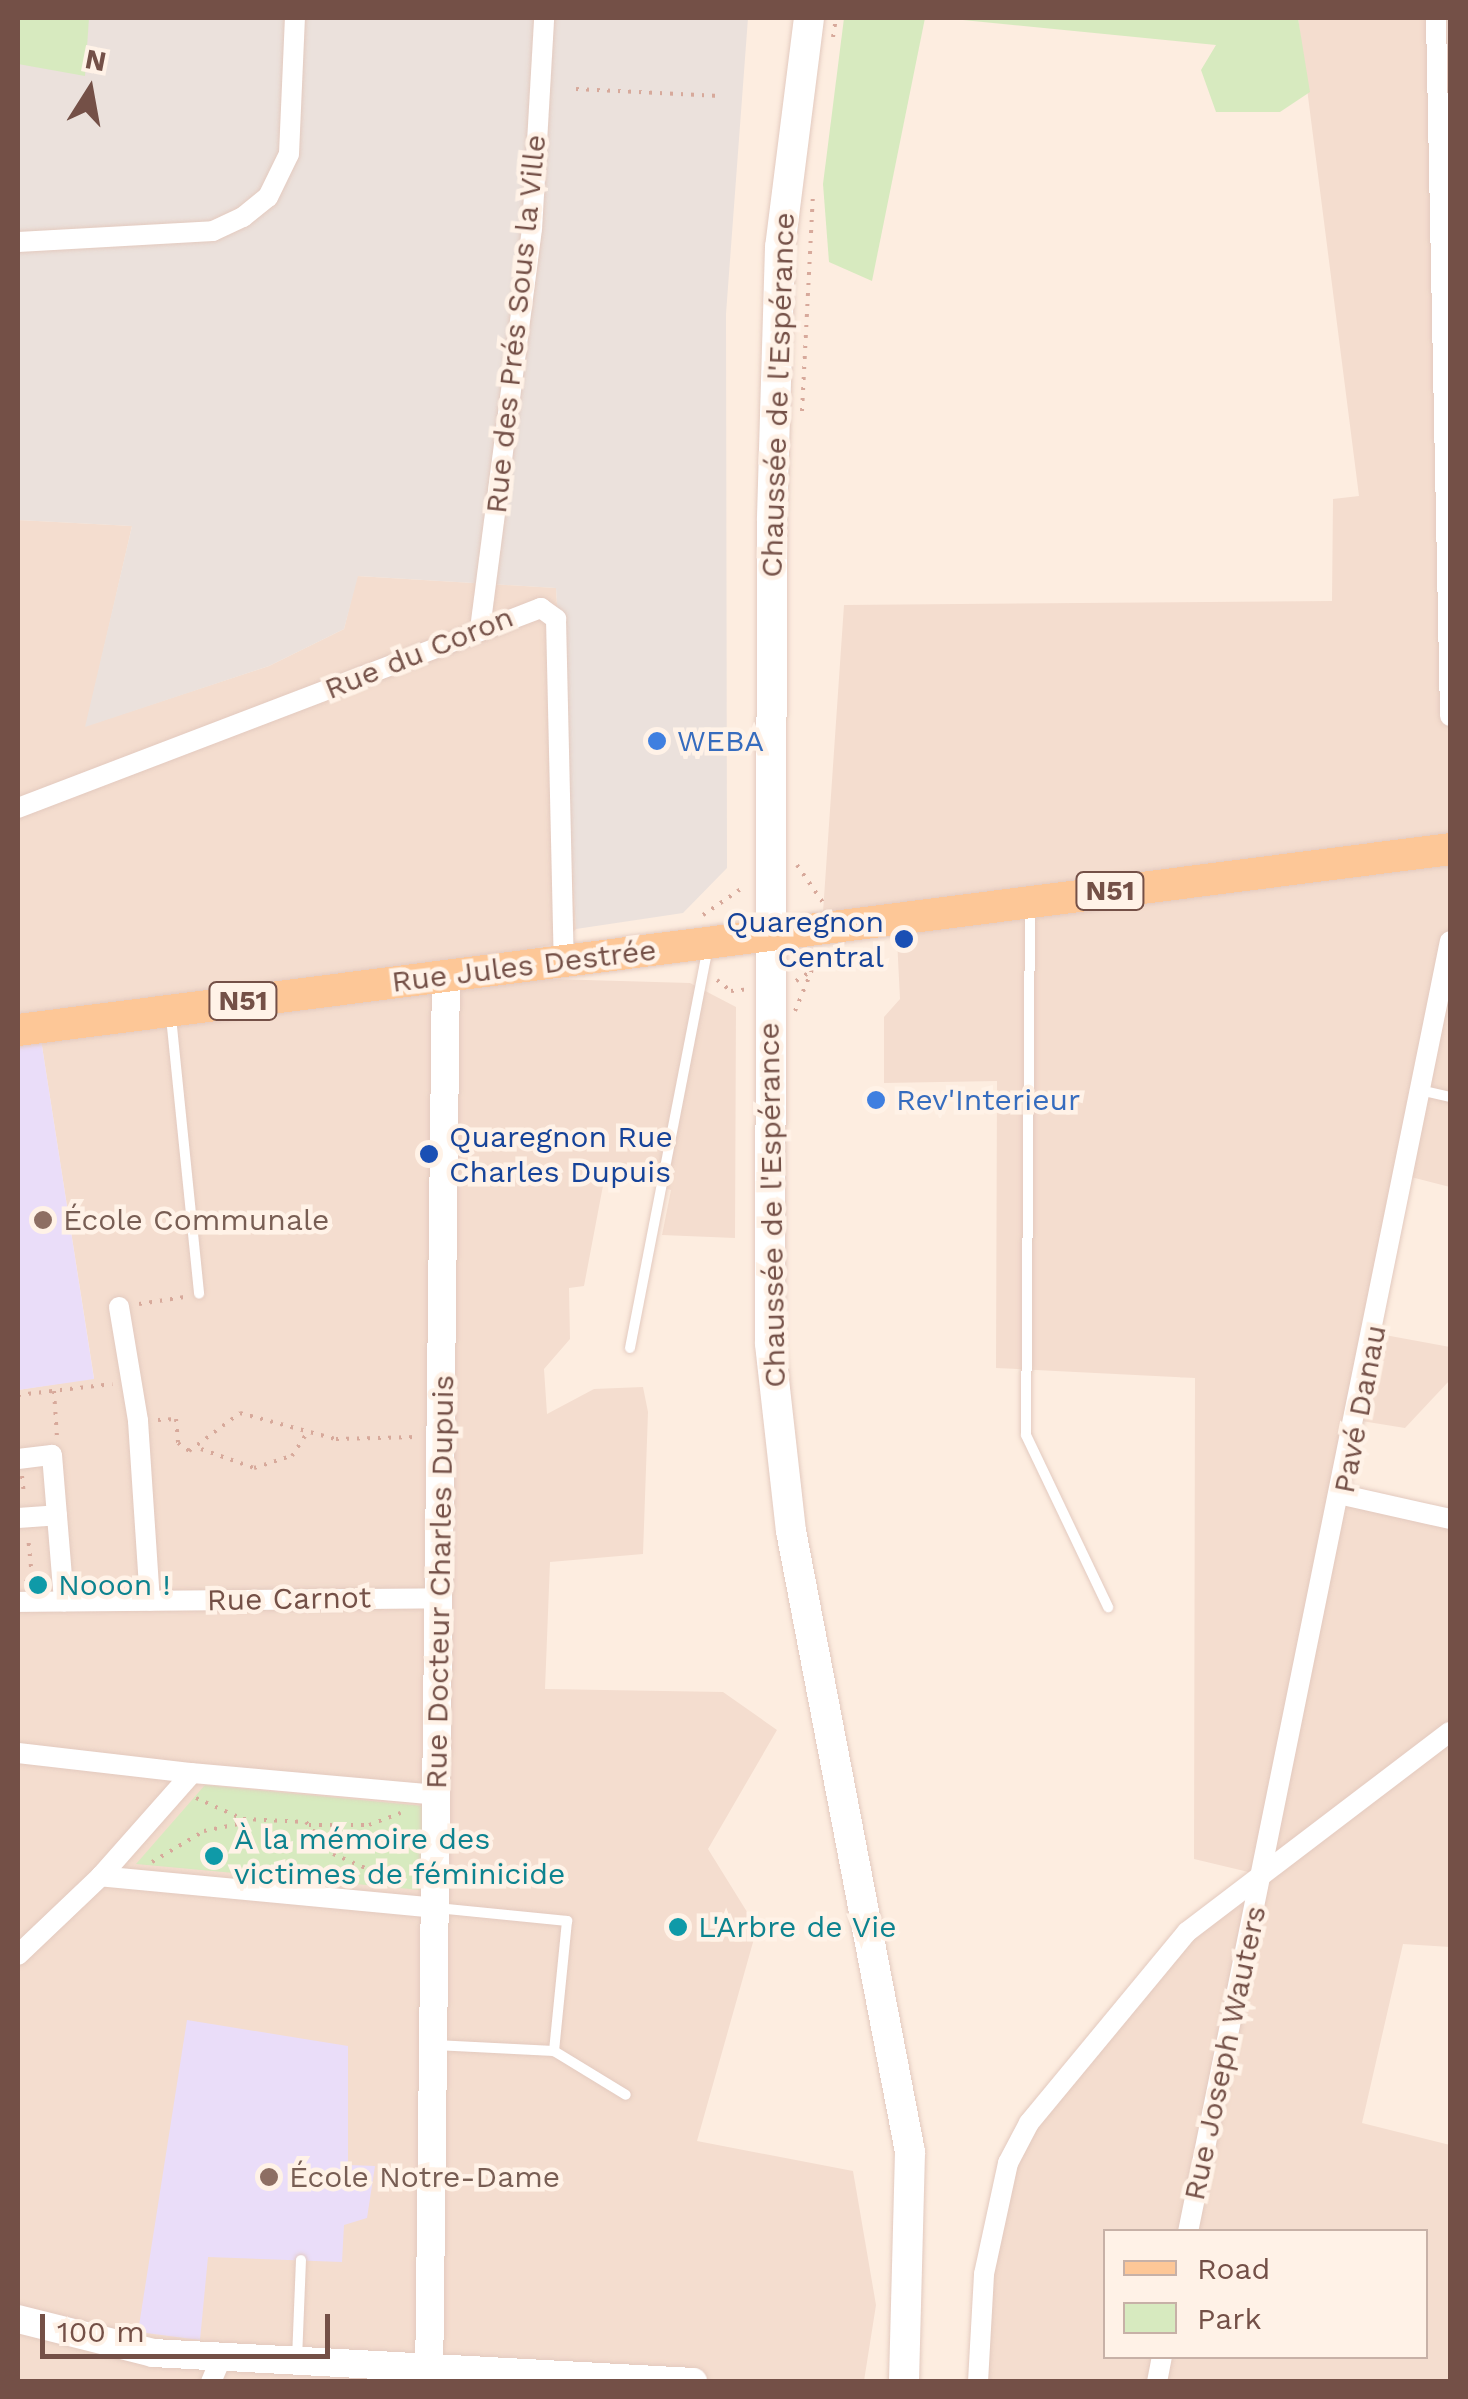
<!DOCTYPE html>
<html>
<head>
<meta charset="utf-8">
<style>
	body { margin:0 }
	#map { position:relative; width:1468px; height:2399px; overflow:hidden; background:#fdede0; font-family:"Work Sans",sans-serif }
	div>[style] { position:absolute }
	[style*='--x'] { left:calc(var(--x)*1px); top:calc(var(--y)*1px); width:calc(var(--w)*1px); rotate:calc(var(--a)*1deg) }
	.residential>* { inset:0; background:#f4ddcf }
	.industrial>* { inset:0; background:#ebe1dc }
	.education>* { inset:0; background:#eaddf9 }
	.green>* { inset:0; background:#d7eabf }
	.path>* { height:4px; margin-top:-2px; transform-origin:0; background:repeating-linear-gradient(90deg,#d7a99b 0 2.5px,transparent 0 10.5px) }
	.roads { filter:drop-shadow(0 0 2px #e3cabf) drop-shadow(0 0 2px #e3cabf) }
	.service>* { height:10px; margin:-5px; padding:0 5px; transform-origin:5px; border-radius:5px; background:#fff }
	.minor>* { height:20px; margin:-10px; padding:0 10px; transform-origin:10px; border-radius:10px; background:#fff }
	.tertiary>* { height:28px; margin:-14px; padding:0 14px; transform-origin:14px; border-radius:14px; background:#fff }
	.secondary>* { height:30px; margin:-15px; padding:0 15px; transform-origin:15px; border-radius:15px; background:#fff }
	.primary>* { height:32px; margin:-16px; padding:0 16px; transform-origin:16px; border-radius:16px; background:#fdc797 }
	.dots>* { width:28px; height:28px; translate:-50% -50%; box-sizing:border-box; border:5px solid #fff2e7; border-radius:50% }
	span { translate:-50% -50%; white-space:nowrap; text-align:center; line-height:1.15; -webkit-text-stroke:9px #fff2e7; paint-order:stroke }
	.shield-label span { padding:2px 8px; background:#fff2e7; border:2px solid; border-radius:8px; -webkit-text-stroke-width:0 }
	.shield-label { font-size:28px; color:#745047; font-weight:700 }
	.street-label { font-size:30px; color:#745047 }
	.shop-label { font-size:30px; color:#366cbe }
	.left { translate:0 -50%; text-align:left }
	.transit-label { font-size:30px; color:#164399 }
	.right { translate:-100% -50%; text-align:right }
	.education-label { font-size:30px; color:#785e54 }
	.culture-label { font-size:30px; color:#0d838f }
	.frame { position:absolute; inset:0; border:20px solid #745047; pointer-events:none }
	.legend { position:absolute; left:1103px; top:2229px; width:325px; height:130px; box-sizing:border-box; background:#fff2e7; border:2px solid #c7b1a7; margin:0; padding:12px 18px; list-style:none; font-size:30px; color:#745047 }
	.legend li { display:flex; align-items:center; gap:20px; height:50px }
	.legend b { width:50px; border:2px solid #c7b1a7 }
	.north { position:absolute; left:40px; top:40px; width:100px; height:100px; -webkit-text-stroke:8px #fff2e7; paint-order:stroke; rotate:11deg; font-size:28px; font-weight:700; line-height:40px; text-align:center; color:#745047 }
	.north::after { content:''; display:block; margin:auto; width:35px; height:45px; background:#745047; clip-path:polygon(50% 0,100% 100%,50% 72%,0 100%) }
	.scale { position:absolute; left:40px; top:2314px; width:290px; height:45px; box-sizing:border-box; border:5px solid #745047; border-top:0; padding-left:12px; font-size:30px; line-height:35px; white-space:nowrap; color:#745047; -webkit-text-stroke:8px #fff2e7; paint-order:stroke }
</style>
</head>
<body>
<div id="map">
	<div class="residential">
		<div style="clip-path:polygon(evenodd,1298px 18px,1450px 18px,1450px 1187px,1407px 1176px,1374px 1333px,1450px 1347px,1450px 1380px,1405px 1428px,1343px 1418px,1329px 1498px,1450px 1527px,1450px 1947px,1403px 1944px,1362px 2123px,1450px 2145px,1450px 2381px,985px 2381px,987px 2290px,1016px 2153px,1185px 1938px,1261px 1875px,1194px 1859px,1195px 1378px,996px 1368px,997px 1081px,884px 1083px,884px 1017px,900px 999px,896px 919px,822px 927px,844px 605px,1332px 601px,1333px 499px,1359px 496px,1298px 18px,1106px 2232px,1426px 2232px,1426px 2356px,1106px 2356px,1106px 2232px)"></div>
		<div style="clip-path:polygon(18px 520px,132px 526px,86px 726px,269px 666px,344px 629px,357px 576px,556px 588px,576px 929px,564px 942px,444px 967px,18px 1024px)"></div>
		<div style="clip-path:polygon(446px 976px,690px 983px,736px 1007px,735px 1238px,662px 1235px,671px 1190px,605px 1175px,584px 1286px,569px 1288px,570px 1339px,544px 1369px,547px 1414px,594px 1389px,643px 1387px,648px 1412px,643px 1554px,550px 1562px,545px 1689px,723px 1692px,777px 1730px,708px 1849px,757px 1928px,697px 2141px,853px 2171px,876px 2305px,864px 2381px,18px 2382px,18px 1390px,94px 1378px,39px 1027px)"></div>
	</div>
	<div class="industrial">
		<div style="clip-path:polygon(18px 18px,748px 18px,726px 314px,727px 868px,683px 913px,576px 929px,556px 588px,358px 576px,344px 629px,269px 666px,85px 727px,132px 526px,18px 520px)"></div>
	</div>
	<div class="education">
		<div style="clip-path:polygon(39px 1027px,94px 1379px,18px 1390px,18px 1030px)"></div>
		<div style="clip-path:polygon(187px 2020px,348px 2046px,348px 2165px,375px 2166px,367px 2218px,344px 2225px,342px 2262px,208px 2257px,200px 2340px,138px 2332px)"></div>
	</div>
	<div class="green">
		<div style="clip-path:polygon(18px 18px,89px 18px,85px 76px,18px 64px)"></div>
		<div style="clip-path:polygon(844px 18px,925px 18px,872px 281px,829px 262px,823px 184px)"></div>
		<div style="clip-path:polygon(943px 18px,1298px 18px,1310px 92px,1280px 112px,1216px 112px,1201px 70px,1216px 45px)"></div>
		<div style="clip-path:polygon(205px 1785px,424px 1806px,421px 1890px,136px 1864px)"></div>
	</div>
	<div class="path">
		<div style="--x:833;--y:37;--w:19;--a:-81"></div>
		<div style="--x:576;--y:89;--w:144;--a:2.8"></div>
		<div style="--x:802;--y:411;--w:215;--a:-87.1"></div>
		<div style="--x:797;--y:865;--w:47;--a:55.3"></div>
		<div style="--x:703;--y:915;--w:51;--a:-34.6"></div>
		<div style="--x:717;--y:980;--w:18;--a:38"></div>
		<div style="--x:731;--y:991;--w:18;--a:-6"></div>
		<div style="--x:796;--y:981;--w:30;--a:-33"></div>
		<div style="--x:795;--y:1011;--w:63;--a:-67.5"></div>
		<div style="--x:139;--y:1304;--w:46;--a:-8.8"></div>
		<div style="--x:54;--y:1391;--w:46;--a:86.3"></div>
		<div style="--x:18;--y:1395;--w:95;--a:-6.7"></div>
		<div style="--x:158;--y:1420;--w:18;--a:-3"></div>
		<div style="--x:176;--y:1419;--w:24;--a:85"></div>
		<div style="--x:178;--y:1443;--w:14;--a:36"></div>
		<div style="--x:189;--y:1451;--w:64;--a:-36.7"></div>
		<div style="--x:240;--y:1413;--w:99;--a:15.2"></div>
		<div style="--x:336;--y:1439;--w:81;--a:-1.4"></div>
		<div style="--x:201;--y:1449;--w:56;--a:19.7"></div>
		<div style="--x:254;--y:1468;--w:40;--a:-18"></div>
		<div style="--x:292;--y:1456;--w:30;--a:-57"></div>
		<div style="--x:22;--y:1476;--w:20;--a:84"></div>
		<div style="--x:25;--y:1582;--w:9;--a:-36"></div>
		<div style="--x:32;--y:1577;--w:41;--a:-95.6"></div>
		<div style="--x:196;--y:1798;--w:51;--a:24.1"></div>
		<div style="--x:243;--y:1819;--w:63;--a:2.7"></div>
		<div style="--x:306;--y:1822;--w:42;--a:49.8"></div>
		<div style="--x:333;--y:1854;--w:81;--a:23.4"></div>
		<div style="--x:309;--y:1825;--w:60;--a:0"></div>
		<div style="--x:369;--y:1825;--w:34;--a:-21"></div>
		<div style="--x:152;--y:1862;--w:61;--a:-30.8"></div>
		<div style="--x:204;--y:1831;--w:45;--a:-11.6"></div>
	</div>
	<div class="roads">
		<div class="service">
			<div style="--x:1030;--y:907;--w:528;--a:90.43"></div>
			<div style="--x:1026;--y:1435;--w:191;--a:64.5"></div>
			<div style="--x:171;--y:1017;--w:278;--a:84.2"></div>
			<div style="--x:1424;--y:1091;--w:27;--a:13"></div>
			<div style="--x:630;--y:1348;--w:408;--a:-79"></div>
			<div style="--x:437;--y:1908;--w:131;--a:5.7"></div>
			<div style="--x:567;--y:1921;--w:131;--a:95.7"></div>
			<div style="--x:435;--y:2045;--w:119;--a:2.9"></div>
			<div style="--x:554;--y:2051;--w:84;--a:31.4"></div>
			<div style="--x:297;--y:2359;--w:99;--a:-87.7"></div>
		</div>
		<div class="minor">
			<div style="--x:1436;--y:18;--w:698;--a:88.85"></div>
			<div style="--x:18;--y:242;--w:195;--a:-3.2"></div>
			<div style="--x:213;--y:231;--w:33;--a:-25"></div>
			<div style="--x:243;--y:217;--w:32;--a:-39"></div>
			<div style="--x:268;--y:197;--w:48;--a:-64"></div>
			<div style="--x:289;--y:154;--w:136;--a:-87.5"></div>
			<div style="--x:480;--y:629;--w:403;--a:-82.6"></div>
			<div style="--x:532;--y:229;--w:211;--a:-86.7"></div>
			<div style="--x:18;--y:808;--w:560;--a:-20.93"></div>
			<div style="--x:541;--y:608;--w:19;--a:36"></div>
			<div style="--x:556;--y:619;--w:341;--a:88.7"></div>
			<div style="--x:119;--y:1307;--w:116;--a:80.5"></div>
			<div style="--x:138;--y:1421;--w:180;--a:86.2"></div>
			<div style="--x:18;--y:1459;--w:34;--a:-7"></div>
			<div style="--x:52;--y:1455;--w:147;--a:85.3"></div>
			<div style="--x:1343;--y:1495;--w:110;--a:12.6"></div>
			<div style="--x:18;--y:1518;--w:39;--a:-4"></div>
			<div style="--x:18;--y:1602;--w:422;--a:-0.5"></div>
			<div style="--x:18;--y:1753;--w:175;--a:6.6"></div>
			<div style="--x:437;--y:1908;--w:338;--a:-174.6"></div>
			<div style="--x:101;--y:1876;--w:137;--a:-48.5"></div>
			<div style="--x:192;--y:1773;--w:247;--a:5.1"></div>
			<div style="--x:18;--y:1955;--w:115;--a:-43.6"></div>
			<div style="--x:1188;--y:2232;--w:1317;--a:-78.53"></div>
			<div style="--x:211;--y:2382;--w:26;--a:-67"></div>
			<div style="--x:978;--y:2382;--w:108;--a:-86.8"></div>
			<div style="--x:984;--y:2274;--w:114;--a:-77.8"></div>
			<div style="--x:1008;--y:2163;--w:45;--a:-62.3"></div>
			<div style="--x:1029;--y:2123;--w:248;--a:-50.4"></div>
			<div style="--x:1187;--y:1932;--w:330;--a:-37.3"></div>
			<div style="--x:1157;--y:2382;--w:26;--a:-79"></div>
		</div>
		<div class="tertiary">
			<div style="--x:18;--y:2319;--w:139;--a:14.1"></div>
			<div style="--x:153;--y:2353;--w:541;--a:3.07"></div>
			<div style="--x:429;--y:2382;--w:1406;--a:-89.31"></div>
		</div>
		<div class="secondary">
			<div style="--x:809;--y:18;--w:231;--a:97.2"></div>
			<div style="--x:780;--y:247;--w:273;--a:91.7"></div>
			<div style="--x:772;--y:520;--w:824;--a:90.14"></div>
			<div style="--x:770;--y:1344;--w:188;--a:83.6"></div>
			<div style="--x:791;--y:1531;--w:632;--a:79.15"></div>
			<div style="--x:910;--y:2152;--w:230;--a:91.5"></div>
		</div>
		<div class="primary">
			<div style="--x:18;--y:1030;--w:1443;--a:-7.2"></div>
		</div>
	</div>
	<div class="dots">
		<div style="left:657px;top:741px;background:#3f7fe0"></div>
		<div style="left:904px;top:939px;background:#1a4fb4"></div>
		<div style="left:876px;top:1100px;background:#3f7fe0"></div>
		<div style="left:429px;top:1154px;background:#1a4fb4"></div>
		<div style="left:43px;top:1220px;background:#8d6e63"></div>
		<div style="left:38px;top:1585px;background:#0f9aa8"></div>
		<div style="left:214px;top:1856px;background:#0f9aa8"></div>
		<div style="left:678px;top:1927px;background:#0f9aa8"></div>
		<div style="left:269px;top:2177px;background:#8d6e63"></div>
	</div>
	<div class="shield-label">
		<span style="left:1110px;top:891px">N51</span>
		<span style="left:243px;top:1001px">N51</span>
	</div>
	<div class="street-label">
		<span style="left:516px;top:324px;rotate:-84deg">Rue des Prés Sous la Ville</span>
		<span style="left:778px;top:395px;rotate:-88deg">Chaussée de l'Espérance</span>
		<span style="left:419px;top:653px;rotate:-22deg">Rue du Coron</span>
		<span style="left:524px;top:966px;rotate:-7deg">Rue Jules Destrée</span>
		<span style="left:772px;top:1205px;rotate:-91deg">Chaussée de l'Espérance</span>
		<span style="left:1360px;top:1409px;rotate:-79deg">Pavé Danau</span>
		<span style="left:440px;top:1582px;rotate:-89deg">Rue Docteur Charles Dupuis</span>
		<span style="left:289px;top:1599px;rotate:-1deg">Rue Carnot</span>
		<span style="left:1225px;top:2053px;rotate:-78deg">Rue Joseph Wauters</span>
	</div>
	<div class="shop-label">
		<span class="left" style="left:677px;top:741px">WEBA</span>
		<span class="left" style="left:896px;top:1100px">Rev'Interieur</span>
	</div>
	<div class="transit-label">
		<span class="right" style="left:884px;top:939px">Quaregnon<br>Central</span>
		<span class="left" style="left:449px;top:1154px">Quaregnon Rue<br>Charles Dupuis</span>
	</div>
	<div class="education-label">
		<span class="left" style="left:63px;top:1220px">École Communale</span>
		<span class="left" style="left:289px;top:2177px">École Notre-Dame</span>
	</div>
	<div class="culture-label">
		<span class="left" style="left:58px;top:1585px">Nooon !</span>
		<span class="left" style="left:234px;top:1856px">À la mémoire des<br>victimes de féminicide</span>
		<span class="left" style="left:698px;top:1927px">L'Arbre de Vie</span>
	</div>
	<div class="frame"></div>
	<ul class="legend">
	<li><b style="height:12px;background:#fdc797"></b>Road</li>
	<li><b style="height:28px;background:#d7eabf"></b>Park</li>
	</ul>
	<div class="north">N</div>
	<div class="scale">100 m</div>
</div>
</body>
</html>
